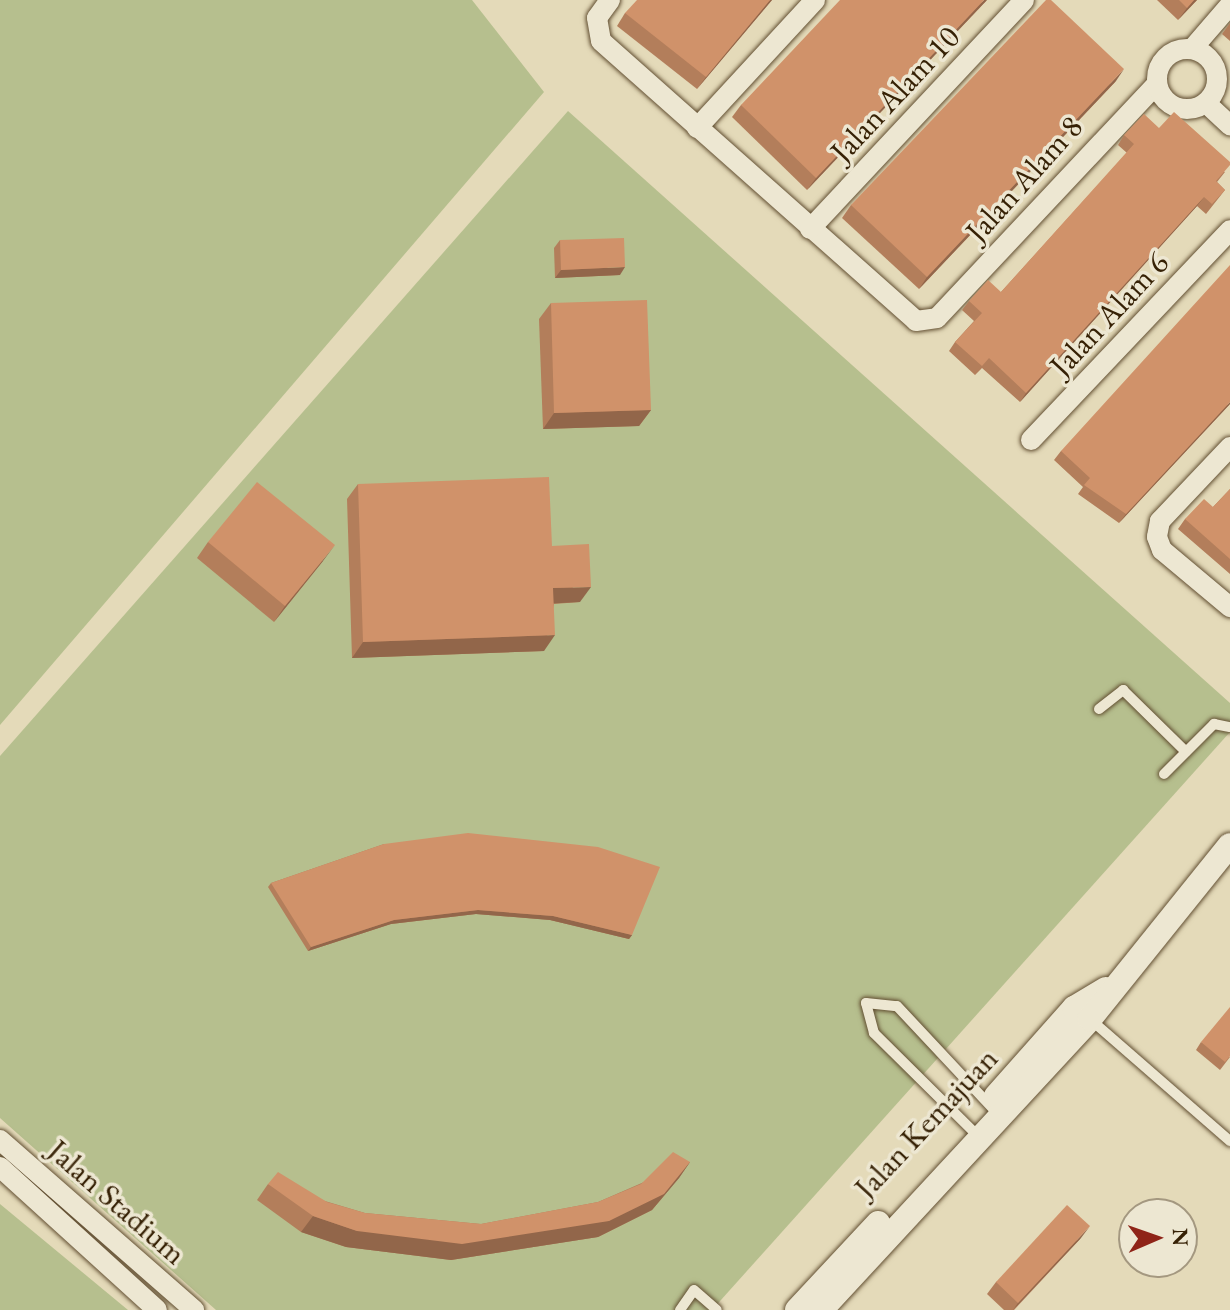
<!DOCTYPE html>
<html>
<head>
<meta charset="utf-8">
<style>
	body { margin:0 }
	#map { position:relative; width:1230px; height:1310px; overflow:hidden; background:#e4dab9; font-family:"EB Garamond",serif }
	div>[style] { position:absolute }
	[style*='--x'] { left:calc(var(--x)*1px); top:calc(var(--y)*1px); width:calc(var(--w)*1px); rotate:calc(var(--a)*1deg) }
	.green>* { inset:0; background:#b6bf8e }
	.roads { filter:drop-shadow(0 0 2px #624f32) drop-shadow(0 0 2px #624f32) }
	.service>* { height:10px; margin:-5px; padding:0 5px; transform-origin:5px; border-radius:5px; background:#ede7d2 }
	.minor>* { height:20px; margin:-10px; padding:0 10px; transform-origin:10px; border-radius:10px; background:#ede7d2 }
	.minor>.ring { margin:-10px; padding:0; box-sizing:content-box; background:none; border:20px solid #ede7d2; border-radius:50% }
	.tertiary>* { height:24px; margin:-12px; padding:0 12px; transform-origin:12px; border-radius:12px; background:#ede7d2 }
	.wall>* { inset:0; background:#b37e5b }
	.shaded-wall>* { inset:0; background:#92664a }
	.building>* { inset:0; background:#d0926a }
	span { translate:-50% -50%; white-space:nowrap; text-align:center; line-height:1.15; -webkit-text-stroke:7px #ede7d2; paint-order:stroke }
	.street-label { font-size:32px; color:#362105 }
	.north { position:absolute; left:1118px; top:1198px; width:80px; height:80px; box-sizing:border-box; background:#ede7d2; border:2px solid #a49880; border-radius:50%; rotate:88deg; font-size:22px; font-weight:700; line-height:32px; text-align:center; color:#362105 }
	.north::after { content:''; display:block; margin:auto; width:28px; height:36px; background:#8f2418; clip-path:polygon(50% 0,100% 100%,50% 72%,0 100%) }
</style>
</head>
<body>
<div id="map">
	<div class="green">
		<div style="clip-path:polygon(0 0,472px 0,544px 92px,0 725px)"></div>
		<div style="clip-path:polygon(568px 111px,1230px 703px,1230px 732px,712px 1310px,216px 1310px,0 1118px,0 756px)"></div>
		<div style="clip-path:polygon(0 1204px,128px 1310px,0 1310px)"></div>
	</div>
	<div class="roads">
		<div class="service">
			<div style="--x:1099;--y:709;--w:31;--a:-38"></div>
			<div style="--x:1123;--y:690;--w:88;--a:44.5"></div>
			<div style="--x:1164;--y:774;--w:71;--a:-45"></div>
			<div style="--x:1214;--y:724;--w:16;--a:11"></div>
			<div style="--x:1090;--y:1019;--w:186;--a:41.1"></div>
			<div style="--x:979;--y:1137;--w:148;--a:-135.3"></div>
			<div style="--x:874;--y:1033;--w:31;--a:-105"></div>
			<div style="--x:866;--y:1003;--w:31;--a:6"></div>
			<div style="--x:897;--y:1006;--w:149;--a:46.9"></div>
			<div style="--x:680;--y:1310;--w:24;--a:-55"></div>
			<div style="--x:694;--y:1290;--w:30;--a:41"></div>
		</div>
		<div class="minor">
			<div style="--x:610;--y:0;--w:22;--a:126"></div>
			<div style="--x:597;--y:18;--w:23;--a:80"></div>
			<div style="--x:601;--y:41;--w:421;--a:41.6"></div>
			<div style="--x:916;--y:321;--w:21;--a:-8"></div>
			<div style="--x:937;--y:318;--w:321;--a:-46.8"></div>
			<div style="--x:1192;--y:49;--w:58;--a:-49.2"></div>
			<div class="ring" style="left:1157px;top:49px;width:40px;height:40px"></div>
			<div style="--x:1206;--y:103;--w:33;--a:43"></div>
			<div style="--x:697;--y:128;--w:174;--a:-47.3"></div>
			<div style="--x:810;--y:229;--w:313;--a:-46.9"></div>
			<div style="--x:1031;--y:440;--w:289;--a:-46.5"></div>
			<div style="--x:1230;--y:447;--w:102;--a:133.4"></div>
			<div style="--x:1160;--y:521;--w:16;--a:101"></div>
			<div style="--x:1157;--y:537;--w:14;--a:69"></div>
			<div style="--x:1162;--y:550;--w:89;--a:40"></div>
			<div style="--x:0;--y:1140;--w:258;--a:41.2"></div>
			<div style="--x:0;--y:1167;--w:212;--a:42.3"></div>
		</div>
		<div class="tertiary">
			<div style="--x:996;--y:1096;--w:118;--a:-48.4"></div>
			<div style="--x:1074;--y:1008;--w:37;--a:-31"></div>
			<div style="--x:797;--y:1310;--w:119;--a:-47"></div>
			<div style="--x:821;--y:1310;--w:396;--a:-47.2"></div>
			<div style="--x:1090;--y:1019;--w:223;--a:-51.2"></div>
		</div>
	</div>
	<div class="wall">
		<div style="clip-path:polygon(772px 0,697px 89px,617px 26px,625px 13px)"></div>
		<div style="clip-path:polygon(987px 0,807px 190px,732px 117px,741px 105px)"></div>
		<div style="clip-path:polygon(1157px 0,1197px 0,1178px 20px)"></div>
		<div style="clip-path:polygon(1230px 23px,1230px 41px,1222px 34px)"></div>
		<div style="clip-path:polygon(1116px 81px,919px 289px,842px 218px,851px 205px)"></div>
		<div style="clip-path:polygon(1124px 135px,1225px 172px,1217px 182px,1225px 190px,1206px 214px,1197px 206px,1020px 402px,982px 368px,975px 375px,949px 351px,955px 342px,974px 321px,962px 310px,969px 301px,1001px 292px,1127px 153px,1118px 145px)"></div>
		<div style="clip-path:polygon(560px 240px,620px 275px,555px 278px,554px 248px)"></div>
		<div style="clip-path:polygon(551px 303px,651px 410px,639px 426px,543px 429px,539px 319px)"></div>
		<div style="clip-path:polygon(1230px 404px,1119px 523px,1078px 494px,1083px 487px,1054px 460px,1061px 451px)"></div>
		<div style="clip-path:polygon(358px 484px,552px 546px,580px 602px,554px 604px,544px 651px,352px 658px,347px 499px)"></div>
		<div style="clip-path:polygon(1230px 489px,1230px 574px,1178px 529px,1185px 519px,1213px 507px)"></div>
		<div style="clip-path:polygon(208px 542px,323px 561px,274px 622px,197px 558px)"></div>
		<div style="clip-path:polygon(384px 844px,632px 935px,629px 939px,550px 920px,476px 914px,391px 924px,308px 951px,268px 887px,271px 883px)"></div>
		<div style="clip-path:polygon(1201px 1042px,1230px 1057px,1220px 1070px,1196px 1050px)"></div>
		<div style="clip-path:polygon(690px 1162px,679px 1178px,652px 1210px,598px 1237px,451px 1260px,346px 1247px,301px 1232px,257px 1200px,268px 1184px,365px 1213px,481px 1224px,598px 1202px)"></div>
		<div style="clip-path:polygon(1081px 1238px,1014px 1310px,1004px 1310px,987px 1294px,996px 1282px)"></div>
	</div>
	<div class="shaded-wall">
		<div style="clip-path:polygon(770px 0,772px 0,697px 89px,706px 77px)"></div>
		<div style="clip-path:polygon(984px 0,987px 0,807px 190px,816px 178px)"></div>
		<div style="clip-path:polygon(1194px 0,1197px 0,1178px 20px,1187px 8px)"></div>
		<div style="clip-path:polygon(1124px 69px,1116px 81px,919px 289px,927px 277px)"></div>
		<div style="clip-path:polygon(1204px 197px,1197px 206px,1020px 402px,1026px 393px)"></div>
		<div style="clip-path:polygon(625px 267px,620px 275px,555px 278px,561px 270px)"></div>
		<div style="clip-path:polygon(1230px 402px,1230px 404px,1119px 523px,1126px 514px)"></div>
		<div style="clip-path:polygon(651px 410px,639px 426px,543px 429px,554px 413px)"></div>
		<div style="clip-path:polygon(335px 545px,323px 561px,274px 622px,285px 606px)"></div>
		<div style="clip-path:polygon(591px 587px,580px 602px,542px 604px,553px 588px)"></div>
		<div style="clip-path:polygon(555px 635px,544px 651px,352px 658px,363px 642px)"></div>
		<div style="clip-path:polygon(478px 910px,553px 916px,632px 935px,629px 939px,550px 920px,476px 914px,391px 924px,308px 951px,311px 947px,394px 920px)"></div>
		<div style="clip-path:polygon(690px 1162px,679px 1178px,652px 1210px,598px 1237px,451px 1260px,346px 1247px,301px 1232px,313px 1216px,357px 1231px,609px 1221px)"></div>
		<div style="clip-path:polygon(1090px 1226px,1081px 1238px,1013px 1310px,1018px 1303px)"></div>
	</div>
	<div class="building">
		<div style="clip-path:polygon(637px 0,770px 0,706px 77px,625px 13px)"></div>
		<div style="clip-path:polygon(840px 0,984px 0,816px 178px,741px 105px)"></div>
		<div style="clip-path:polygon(1046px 0,1051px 0,1124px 69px,927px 277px,851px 205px)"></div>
		<div style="clip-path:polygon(1179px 0,1194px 0,1187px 8px)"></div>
		<div style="clip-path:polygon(1174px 112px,1230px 162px,1230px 165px,1216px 181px,1225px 190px,1212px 204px,1204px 197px,1026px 393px,989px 358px,982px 366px,955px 342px,982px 313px,969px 301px,988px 280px,1001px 292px,1134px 144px,1124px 135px,1144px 114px,1159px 128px)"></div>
		<div style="clip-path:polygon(624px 238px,625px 267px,561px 270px,560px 240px)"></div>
		<div style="clip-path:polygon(1230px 265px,1230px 402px,1126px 514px,1084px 485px,1090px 478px,1061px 451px)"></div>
		<div style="clip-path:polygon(647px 300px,651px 410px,554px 413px,551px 303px)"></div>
		<div style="clip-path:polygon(549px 477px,552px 546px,589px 544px,591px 587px,553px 588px,555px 635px,363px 642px,358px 484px)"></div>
		<div style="clip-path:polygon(257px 482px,335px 545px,285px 606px,208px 542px)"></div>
		<div style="clip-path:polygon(1230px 489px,1230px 559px,1185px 519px,1204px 499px,1213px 507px)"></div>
		<div style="clip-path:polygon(468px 833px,598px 847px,660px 867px,632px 935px,553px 916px,478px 910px,394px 920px,311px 947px,271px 883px,384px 844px)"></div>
		<div style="clip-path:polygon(1230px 1007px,1230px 1056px,1225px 1062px,1201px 1042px)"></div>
		<div style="clip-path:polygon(673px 1152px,690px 1162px,664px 1194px,609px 1221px,462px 1244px,357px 1231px,313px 1216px,268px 1184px,278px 1172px,327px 1202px,365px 1213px,481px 1224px,598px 1202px,641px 1184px)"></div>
		<div style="clip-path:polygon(1067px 1205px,1090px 1226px,1018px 1303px,996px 1282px)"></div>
	</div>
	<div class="street-label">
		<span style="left:895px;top:94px;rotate:-47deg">Jalan Alam 10</span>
		<span style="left:1024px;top:179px;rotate:-48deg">Jalan Alam 8</span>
		<span style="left:1109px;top:314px;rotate:-47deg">Jalan Alam 6</span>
		<span style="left:926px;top:1123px;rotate:-47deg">Jalan Kemajuan</span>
		<span style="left:117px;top:1202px;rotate:41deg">Jalan Stadium</span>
	</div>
	<div class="north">N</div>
</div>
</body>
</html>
